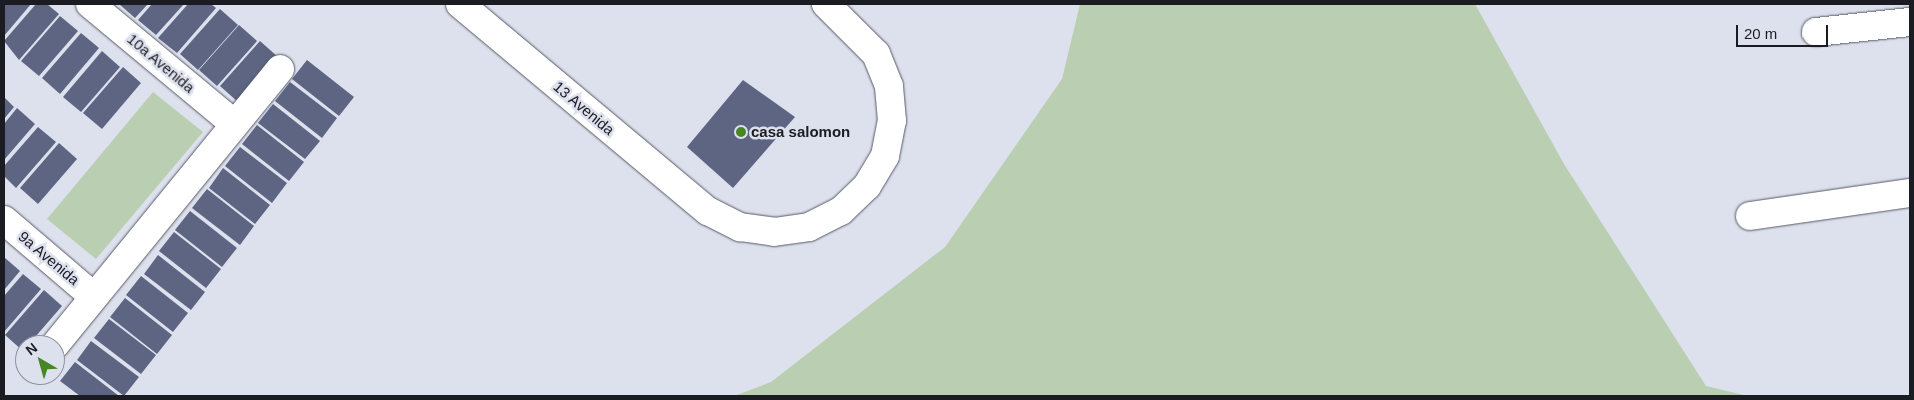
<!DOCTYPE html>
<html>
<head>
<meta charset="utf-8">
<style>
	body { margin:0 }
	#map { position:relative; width:1914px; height:400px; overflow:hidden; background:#dde1ee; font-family:Arial,sans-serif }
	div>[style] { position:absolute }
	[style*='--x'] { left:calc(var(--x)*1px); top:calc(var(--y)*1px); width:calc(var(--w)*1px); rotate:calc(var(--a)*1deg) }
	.green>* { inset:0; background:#baceb2 }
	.building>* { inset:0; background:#5d6582 }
	.roads { filter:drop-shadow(0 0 1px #565964) drop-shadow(0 0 1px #565964) }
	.minor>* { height:28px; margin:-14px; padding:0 14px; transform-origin:14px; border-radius:14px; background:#fff }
	.dots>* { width:14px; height:14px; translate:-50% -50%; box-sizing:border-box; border:2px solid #dde1ee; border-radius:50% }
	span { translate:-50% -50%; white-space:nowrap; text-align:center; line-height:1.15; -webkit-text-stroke:5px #dde1ee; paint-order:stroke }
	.street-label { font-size:15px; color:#1b1c21 }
	.poi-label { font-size:15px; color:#1b1c21; font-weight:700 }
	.left { translate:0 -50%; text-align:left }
	.frame { position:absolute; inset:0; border:5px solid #1b1c21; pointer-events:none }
	.north { position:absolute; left:15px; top:335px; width:50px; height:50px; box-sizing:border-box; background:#dde1ee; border:1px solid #8f929c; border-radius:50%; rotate:322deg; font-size:14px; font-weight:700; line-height:20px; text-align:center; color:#1b1c21 }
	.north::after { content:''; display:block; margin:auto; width:18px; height:22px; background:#488625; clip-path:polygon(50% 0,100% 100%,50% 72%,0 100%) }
	.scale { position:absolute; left:1736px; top:25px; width:92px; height:22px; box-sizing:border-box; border:2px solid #1b1c21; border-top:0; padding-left:6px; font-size:15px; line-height:18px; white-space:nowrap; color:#1b1c21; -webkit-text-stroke:4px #dde1ee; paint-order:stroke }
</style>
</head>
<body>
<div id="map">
	<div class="green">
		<div style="clip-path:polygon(1080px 4px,1475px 4px,1564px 164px,1706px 386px,1748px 396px,734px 396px,771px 382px,945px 247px,1062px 79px)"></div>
		<div style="clip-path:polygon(153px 92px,203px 132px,96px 259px,47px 219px)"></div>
	</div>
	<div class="building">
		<div style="clip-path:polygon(4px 4px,31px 4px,4px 36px)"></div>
		<div style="clip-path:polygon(36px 4px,47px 4px,59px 14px,19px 60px,4px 41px)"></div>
		<div style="clip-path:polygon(119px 4px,148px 4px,135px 18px)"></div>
		<div style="clip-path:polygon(152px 4px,184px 4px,156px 35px,138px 20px)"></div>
		<div style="clip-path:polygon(188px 4px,211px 4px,216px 8px,177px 53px,158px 38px)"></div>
		<div style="clip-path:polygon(220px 9px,238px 25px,198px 70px,180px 54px)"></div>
		<div style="clip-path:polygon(60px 16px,78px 31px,39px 76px,21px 61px)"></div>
		<div style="clip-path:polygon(239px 25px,257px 41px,217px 86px,199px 70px)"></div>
		<div style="clip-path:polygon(81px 33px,99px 48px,60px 94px,42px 78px)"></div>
		<div style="clip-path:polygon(260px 41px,278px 57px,238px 102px,220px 86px)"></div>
		<div style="clip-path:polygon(102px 51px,120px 67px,81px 112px,63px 97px)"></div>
		<div style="clip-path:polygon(307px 60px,354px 97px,339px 116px,292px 79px)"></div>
		<div style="clip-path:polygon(123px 67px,141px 83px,102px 129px,83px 113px)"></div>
		<div style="clip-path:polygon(743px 80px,795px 117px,733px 188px,687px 147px)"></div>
		<div style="clip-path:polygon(290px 82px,337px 118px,322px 138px,275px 101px)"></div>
		<div style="clip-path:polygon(4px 97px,14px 107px,4px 119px)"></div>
		<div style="clip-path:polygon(273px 104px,320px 141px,305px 159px,258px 123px)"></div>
		<div style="clip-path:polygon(17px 108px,35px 124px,4px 160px,4px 124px)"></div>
		<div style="clip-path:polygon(257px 125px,304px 162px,289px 181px,242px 144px)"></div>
		<div style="clip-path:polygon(38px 127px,56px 142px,16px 188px,4px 176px,4px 166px)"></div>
		<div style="clip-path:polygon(59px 143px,77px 159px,38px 204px,20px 188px)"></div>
		<div style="clip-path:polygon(240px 147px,287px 183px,272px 203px,225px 166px)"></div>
		<div style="clip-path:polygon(223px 168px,270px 205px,255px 224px,209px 188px)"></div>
		<div style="clip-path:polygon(207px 189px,254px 226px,240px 245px,192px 208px)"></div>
		<div style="clip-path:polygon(190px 211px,237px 248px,222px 267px,175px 230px)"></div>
		<div style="clip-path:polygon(174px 232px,221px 269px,206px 288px,159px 251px)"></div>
		<div style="clip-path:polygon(158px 255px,205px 292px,191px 310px,144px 274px)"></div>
		<div style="clip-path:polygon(4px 257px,20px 271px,4px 290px)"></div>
		<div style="clip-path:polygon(23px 274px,41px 289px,4px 332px,4px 296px)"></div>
		<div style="clip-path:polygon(141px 276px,188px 313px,173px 332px,126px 295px)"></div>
		<div style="clip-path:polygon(44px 290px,62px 306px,23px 351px,5px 335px)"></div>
		<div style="clip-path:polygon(125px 298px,172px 335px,157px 354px,110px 317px)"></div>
		<div style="clip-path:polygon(109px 319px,156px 355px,141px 374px,94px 338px)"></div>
		<div style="clip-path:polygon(91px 341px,139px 377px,124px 396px,77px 360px)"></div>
		<div style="clip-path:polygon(75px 362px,119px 396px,80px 396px,60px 381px)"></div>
	</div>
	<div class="roads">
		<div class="minor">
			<div style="--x:90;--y:4;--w:185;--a:39.7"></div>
			<div style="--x:460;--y:4;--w:323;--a:39.9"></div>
			<div style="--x:708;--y:211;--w:36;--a:27"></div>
			<div style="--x:740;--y:227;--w:34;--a:8"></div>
			<div style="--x:774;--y:232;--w:35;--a:-8"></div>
			<div style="--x:809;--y:227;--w:36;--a:-27"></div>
			<div style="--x:841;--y:211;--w:36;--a:-44"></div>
			<div style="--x:867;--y:186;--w:35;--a:-59"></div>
			<div style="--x:885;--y:156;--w:36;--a:-79"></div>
			<div style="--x:892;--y:121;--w:35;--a:-95"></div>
			<div style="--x:889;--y:86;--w:35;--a:-112"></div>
			<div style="--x:876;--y:54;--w:71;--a:-135"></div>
			<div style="--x:1816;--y:32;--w:95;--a:-6.1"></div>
			<div style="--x:1750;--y:216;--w:162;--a:-8.2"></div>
			<div style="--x:4;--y:220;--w:117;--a:40.5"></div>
			<div style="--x:55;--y:345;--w:356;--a:-50.8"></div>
		</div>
	</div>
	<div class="dots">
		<div style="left:741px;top:132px;background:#488625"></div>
	</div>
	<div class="street-label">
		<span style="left:161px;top:63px;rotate:40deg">10a Avenida</span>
		<span style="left:584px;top:108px;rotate:40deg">13 Avenida</span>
		<span style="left:49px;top:258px;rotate:40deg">9a Avenida</span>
	</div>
	<div class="poi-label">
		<span class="left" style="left:751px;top:132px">casa salomon</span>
	</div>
	<div class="frame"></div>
	<div class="north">N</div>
	<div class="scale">20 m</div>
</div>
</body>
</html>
